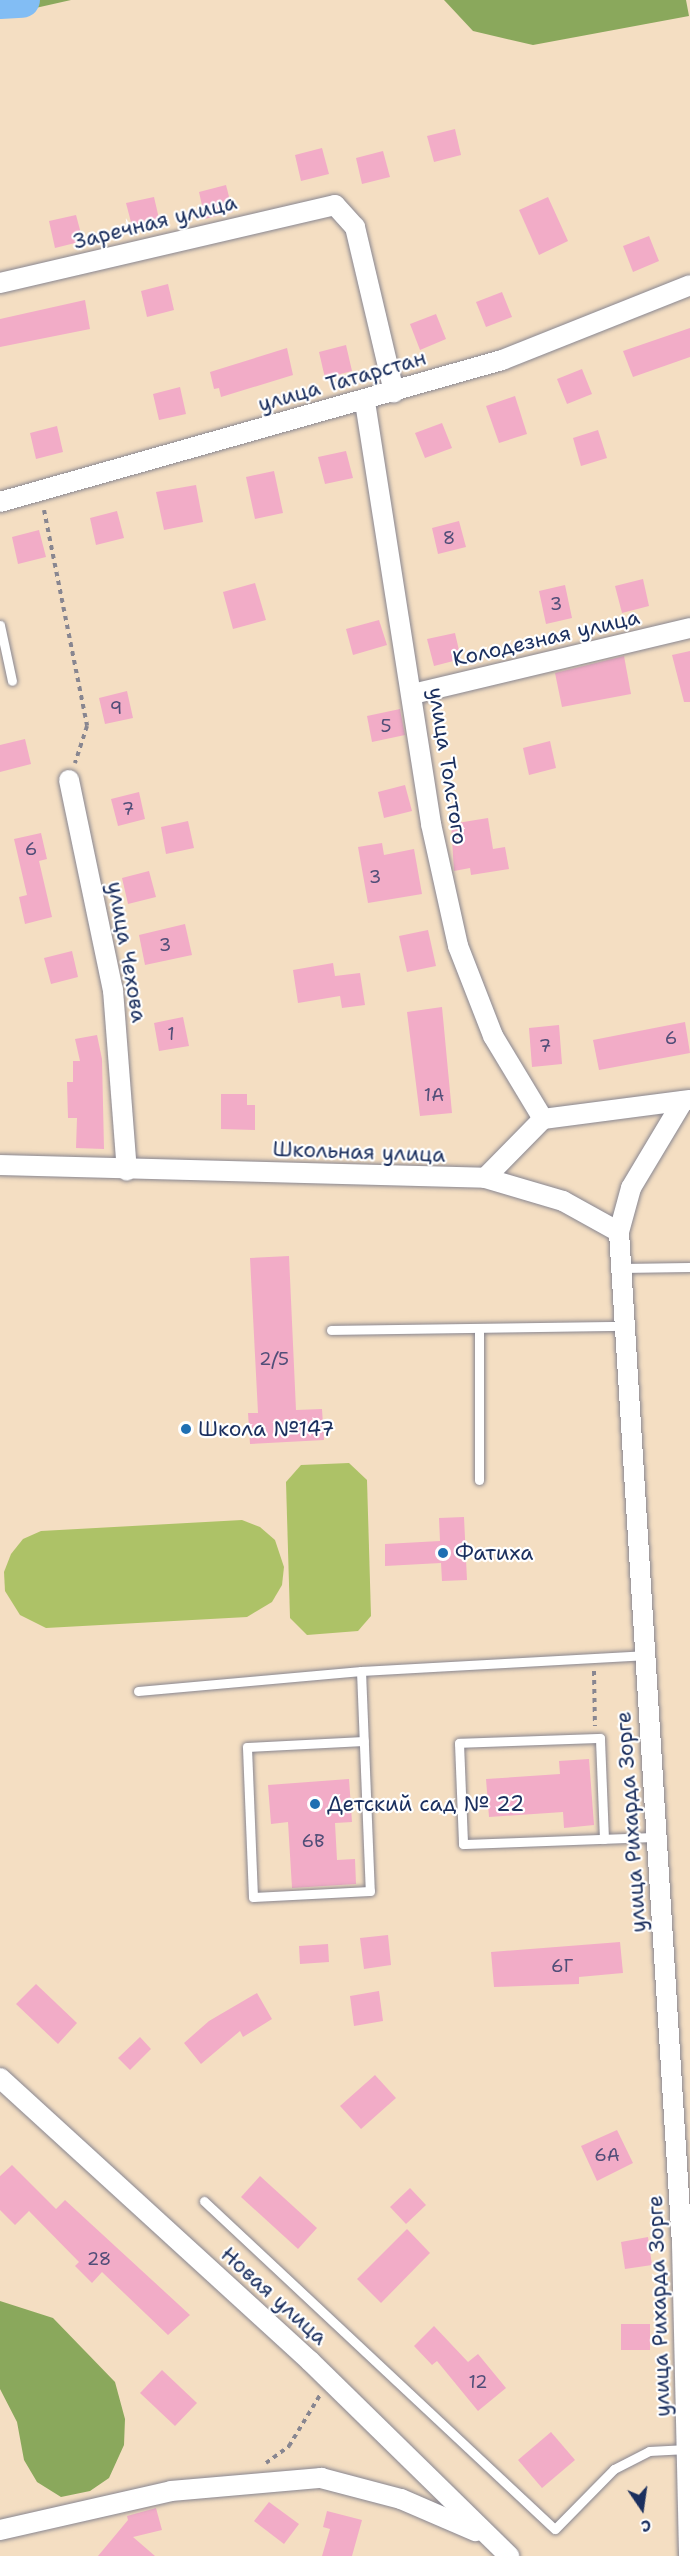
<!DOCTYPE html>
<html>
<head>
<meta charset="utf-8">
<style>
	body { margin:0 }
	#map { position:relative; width:690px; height:2556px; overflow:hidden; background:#f4dec2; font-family:"Shantell Sans",sans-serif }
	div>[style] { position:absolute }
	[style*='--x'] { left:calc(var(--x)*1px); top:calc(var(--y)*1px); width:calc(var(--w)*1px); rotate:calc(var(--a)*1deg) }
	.green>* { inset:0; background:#adc267 }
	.forest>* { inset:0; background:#8aa85c }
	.river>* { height:36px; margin:-18px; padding:0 18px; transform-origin:18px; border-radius:18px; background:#82bdf4 }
	.building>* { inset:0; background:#f2acc7 }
	.path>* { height:4px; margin-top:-2px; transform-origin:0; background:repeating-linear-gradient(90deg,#888690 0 4.5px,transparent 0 9px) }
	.roads { filter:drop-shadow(0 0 2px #888690) drop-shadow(0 0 2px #888690) }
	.lane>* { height:9px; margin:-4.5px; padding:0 4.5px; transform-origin:4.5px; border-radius:4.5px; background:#fff }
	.street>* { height:20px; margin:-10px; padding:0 10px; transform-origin:10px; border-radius:10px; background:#fff }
	.dots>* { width:16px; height:16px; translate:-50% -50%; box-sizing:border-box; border:3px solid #fff; border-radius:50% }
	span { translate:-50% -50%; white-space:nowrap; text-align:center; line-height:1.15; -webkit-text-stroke:4.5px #fff; paint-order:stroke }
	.number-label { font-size:18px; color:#514e78 }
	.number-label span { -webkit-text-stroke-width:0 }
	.street-label { font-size:21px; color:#1b2f5e }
	.poi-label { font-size:21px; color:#1b2f5e }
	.left { translate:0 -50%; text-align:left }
	.north { position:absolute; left:612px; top:2478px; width:60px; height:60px; -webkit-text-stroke:4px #fff; paint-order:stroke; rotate:167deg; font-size:16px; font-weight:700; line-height:24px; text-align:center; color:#1b2f5e }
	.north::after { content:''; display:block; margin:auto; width:21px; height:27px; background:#1b2f5e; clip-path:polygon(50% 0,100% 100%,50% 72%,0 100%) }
</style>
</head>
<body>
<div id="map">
	<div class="green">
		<div style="clip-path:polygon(349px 1463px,367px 1480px,371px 1616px,358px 1631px,307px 1635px,290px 1618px,286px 1482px,301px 1465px)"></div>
		<div style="clip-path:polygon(242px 1520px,260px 1527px,275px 1540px,284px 1567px,282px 1585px,272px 1602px,247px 1617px,46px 1628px,20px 1615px,5px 1591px,4px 1572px,11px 1554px,23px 1539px,41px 1531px)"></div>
	</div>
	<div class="forest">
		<div style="clip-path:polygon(0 0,71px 0,0 16px)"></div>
		<div style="clip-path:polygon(444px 0,686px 0,689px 16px,533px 45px,473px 31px)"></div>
		<div style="clip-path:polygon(0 2301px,53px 2318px,115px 2382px,125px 2419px,124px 2445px,109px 2478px,90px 2491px,61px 2497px,37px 2482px,24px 2460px,17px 2422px,0 2389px)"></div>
	</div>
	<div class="river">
		<div style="--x:0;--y:1;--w:22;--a:-3"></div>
	</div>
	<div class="building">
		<div style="clip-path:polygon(455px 129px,461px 155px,434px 162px,427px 136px)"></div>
		<div style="clip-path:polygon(322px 148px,329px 174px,301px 181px,295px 155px)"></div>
		<div style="clip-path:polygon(383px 151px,390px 177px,362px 184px,356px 158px)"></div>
		<div style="clip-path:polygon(226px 185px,233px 212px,205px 219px,199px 192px)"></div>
		<div style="clip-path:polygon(154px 197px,160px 223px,133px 230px,126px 203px)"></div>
		<div style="clip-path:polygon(548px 197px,568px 241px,539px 255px,519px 210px)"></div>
		<div style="clip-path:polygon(76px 215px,83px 241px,55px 248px,49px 221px)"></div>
		<div style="clip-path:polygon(649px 236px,659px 261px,633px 272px,623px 246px)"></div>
		<div style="clip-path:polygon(168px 284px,174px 310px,147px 317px,141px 291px)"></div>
		<div style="clip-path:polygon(502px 292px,512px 317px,486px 327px,476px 302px)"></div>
		<div style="clip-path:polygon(85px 300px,90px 329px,0 347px,0 319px)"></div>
		<div style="clip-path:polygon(436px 314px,446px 339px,420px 350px,410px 324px)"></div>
		<div style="clip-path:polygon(690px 328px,690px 357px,633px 377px,623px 351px)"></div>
		<div style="clip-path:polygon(346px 345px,352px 371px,325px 378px,319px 352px)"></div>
		<div style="clip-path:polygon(287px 348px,293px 375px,221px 397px,219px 388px,214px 389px,210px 372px)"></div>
		<div style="clip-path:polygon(582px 369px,592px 394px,567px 404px,557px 379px)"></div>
		<div style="clip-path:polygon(180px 387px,186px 414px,159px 420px,153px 394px)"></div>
		<div style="clip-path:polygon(515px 396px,527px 434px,499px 443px,486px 406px)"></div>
		<div style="clip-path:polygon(442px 423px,452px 448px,425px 458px,415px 433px)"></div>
		<div style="clip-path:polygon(57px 426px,63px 452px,36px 459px,30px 433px)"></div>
		<div style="clip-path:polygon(598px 430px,607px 458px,581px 466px,573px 438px)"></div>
		<div style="clip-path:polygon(346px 451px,353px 478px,325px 484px,318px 457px)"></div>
		<div style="clip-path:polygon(274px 471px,283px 513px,255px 519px,246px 477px)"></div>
		<div style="clip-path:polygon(196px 485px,203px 522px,164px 530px,156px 492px)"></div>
		<div style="clip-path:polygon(117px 511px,124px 538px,96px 545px,90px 518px)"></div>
		<div style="clip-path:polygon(459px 521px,466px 547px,438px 554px,432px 528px)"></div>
		<div style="clip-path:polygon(39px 530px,46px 557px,18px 564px,12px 537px)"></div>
		<div style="clip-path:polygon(643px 579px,649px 606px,622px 613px,615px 586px)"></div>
		<div style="clip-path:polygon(255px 583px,266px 620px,233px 629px,223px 592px)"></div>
		<div style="clip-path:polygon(565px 585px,572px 618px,546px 624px,539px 591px)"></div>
		<div style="clip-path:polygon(379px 620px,387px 645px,353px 655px,346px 629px)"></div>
		<div style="clip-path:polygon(455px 633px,461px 659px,434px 666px,427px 639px)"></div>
		<div style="clip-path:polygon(690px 651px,690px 702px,684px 702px,672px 655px)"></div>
		<div style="clip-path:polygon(624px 656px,631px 694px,562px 707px,555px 673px)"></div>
		<div style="clip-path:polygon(127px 691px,133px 718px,105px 724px,99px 698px)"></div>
		<div style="clip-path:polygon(400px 709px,405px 735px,372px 742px,367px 716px)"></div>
		<div style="clip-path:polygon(25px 739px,31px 764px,0 772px,0 745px)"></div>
		<div style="clip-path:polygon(550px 741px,556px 768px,529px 775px,523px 748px)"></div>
		<div style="clip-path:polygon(405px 785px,412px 811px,384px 818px,378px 792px)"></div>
		<div style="clip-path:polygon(139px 792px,145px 819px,118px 826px,111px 799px)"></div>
		<div style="clip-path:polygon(488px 818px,493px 849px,505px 847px,509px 869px,471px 875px,470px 868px,454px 871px,451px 824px)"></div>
		<div style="clip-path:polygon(188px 821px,194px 848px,166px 854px,161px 827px)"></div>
		<div style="clip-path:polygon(41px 833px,47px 859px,39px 861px,52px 917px,25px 924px,19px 897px,27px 895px,14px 839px)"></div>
		<div style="clip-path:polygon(382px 843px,384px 855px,414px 849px,422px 894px,368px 903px,358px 847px)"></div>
		<div style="clip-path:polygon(149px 871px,156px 897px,128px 904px,122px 878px)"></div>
		<div style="clip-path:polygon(185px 924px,192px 955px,145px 965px,139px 935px)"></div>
		<div style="clip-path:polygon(428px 930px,436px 966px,407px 972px,399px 936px)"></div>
		<div style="clip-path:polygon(72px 951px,78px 977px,51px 984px,44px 958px)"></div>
		<div style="clip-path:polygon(333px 963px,335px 976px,360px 973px,365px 1005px,342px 1008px,340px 996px,298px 1003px,293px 970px)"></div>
		<div style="clip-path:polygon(442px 1007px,452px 1113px,420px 1116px,407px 1012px)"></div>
		<div style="clip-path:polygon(183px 1017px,189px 1046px,159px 1051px,154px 1023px)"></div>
		<div style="clip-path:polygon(685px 1022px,690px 1053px,599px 1070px,593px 1040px)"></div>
		<div style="clip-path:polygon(559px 1025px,562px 1064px,532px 1067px,529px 1028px)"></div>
		<div style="clip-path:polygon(97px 1035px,102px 1059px,104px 1149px,76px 1148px,77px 1118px,68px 1118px,67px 1082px,73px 1082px,73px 1061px,80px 1061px,75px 1039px)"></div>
		<div style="clip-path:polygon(221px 1094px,247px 1094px,247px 1105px,255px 1105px,255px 1130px,221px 1129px)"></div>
		<div style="clip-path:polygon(289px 1256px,296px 1410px,322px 1409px,324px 1440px,250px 1444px,248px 1413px,258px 1413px,250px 1258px)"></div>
		<div style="clip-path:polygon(464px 1517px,467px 1580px,442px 1581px,441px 1563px,385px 1566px,385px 1544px,440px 1541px,439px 1518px)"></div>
		<div style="clip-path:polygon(589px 1759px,594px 1825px,564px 1828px,563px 1812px,489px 1817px,486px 1779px,560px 1774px,559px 1761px)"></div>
		<div style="clip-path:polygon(349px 1779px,352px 1822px,335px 1823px,337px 1860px,355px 1859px,356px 1884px,292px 1888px,288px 1822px,271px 1824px,268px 1785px)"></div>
		<div style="clip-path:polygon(388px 1935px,391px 1965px,364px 1969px,360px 1938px)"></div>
		<div style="clip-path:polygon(620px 1942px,623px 1973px,579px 1977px,579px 1984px,494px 1987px,491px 1952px)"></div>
		<div style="clip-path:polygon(328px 1944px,329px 1962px,300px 1964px,299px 1946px)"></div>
		<div style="clip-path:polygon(36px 1984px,77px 2023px,58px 2044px,16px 2004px)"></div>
		<div style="clip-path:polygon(379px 1991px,383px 2021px,354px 2026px,350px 1996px)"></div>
		<div style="clip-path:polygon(257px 1993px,272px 2019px,243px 2037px,240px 2031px,201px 2064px,184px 2043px,209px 2021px)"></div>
		<div style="clip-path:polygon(140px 2037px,151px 2049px,130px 2070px,118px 2058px)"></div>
		<div style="clip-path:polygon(375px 2075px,396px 2098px,361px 2129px,340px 2106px)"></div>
		<div style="clip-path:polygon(617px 2130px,633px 2163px,597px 2181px,581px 2146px)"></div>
		<div style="clip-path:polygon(12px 2165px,56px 2209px,65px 2200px,190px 2315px,168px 2335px,102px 2272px,92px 2283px,75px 2266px,79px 2262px,29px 2211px,15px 2225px,0 2210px,0 2176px)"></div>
		<div style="clip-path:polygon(260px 2176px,317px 2228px,298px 2249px,241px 2197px)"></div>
		<div style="clip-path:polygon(410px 2188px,426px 2205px,406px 2224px,390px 2207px)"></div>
		<div style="clip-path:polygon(407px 2229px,430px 2253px,381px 2303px,357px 2279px)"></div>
		<div style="clip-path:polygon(648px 2237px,652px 2265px,625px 2269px,621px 2242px)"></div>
		<div style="clip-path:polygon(621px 2324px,650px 2324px,650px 2350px,621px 2350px)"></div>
		<div style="clip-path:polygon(434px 2326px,468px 2362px,478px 2354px,506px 2388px,478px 2411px,437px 2361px,432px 2365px,414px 2346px)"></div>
		<div style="clip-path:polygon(162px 2370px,197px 2403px,175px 2426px,140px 2393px)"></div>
		<div style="clip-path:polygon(551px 2432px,575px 2460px,542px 2488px,518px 2460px)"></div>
		<div style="clip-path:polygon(269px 2502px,299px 2524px,284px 2544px,254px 2521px)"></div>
		<div style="clip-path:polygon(156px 2508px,162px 2530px,133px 2537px,155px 2556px,98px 2556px,128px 2520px,127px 2516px)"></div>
		<div style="clip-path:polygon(327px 2511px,362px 2520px,352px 2556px,322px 2556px,330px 2529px,323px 2527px)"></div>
	</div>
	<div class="path">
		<div style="--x:44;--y:510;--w:220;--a:78.7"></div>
		<div style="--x:87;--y:726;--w:39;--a:108"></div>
		<div style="--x:594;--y:1671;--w:55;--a:89"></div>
		<div style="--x:266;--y:2463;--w:29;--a:-36"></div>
		<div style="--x:289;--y:2446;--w:60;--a:-58.7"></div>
	</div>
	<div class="roads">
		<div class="lane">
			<div style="--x:0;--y:625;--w:57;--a:77.9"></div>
			<div style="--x:621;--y:1268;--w:69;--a:-0.8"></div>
			<div style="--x:479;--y:1328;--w:152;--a:90"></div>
			<div style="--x:331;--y:1330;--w:293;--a:-0.8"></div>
			<div style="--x:361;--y:1671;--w:220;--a:87.7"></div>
			<div style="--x:370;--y:1891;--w:117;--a:177.1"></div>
			<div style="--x:253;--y:1897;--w:150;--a:-92.3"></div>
			<div style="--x:247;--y:1747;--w:117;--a:-2.9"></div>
			<div style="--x:138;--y:1691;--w:224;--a:-5.1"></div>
			<div style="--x:361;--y:1671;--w:283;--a:-3.2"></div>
			<div style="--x:604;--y:1839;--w:101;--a:-92.3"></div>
			<div style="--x:600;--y:1738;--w:141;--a:178"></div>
			<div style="--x:459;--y:1743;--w:101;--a:87.7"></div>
			<div style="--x:463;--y:1844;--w:193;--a:-2.1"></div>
			<div style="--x:204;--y:2201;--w:480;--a:43.1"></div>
			<div style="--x:555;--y:2529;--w:84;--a:-45.5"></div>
			<div style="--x:614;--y:2469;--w:39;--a:-27"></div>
			<div style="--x:649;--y:2451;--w:38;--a:-3"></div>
		</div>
		<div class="street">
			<div style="--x:0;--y:283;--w:344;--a:-13.1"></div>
			<div style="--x:335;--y:205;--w:30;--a:48"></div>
			<div style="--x:355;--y:227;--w:170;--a:76.7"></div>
			<div style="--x:365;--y:402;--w:427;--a:81.1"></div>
			<div style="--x:431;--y:824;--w:125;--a:77.5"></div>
			<div style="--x:458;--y:946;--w:97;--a:68.7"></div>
			<div style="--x:493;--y:1036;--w:97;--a:58.9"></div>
			<div style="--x:0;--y:502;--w:522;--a:-15.79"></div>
			<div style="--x:502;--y:360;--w:202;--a:-21.7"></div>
			<div style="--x:413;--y:694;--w:285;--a:-13.4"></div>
			<div style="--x:69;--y:780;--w:215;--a:78.2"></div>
			<div style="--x:113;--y:990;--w:181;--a:85.6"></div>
			<div style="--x:683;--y:1101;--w:101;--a:120.9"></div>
			<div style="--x:631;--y:1188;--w:46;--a:105.3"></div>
			<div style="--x:619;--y:1232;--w:1014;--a:86.44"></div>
			<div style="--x:682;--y:2244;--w:312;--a:88.7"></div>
			<div style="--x:0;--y:1165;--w:485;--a:1.5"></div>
			<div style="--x:485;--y:1178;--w:83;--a:-45.5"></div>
			<div style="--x:543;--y:1119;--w:148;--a:-7.4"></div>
			<div style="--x:485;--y:1178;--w:81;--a:16.4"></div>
			<div style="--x:563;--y:1201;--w:64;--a:29"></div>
			<div style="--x:0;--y:2078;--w:420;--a:42.4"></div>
			<div style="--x:310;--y:2361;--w:279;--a:44.4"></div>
			<div style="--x:0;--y:2530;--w:175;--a:-12.8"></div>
			<div style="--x:171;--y:2491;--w:151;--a:-5"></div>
			<div style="--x:321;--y:2478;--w:83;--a:14.7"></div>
			<div style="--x:401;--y:2499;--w:81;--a:23.4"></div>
		</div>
	</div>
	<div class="dots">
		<div style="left:186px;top:1429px;background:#1f6fb2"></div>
		<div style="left:443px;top:1553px;background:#1f6fb2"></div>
		<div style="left:315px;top:1804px;background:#1f6fb2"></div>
	</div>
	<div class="number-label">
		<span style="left:449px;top:538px">8</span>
		<span style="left:556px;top:604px">3</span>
		<span style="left:116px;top:708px">9</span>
		<span style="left:386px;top:726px">5</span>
		<span style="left:128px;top:809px">7</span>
		<span style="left:31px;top:849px">6</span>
		<span style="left:375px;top:877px">3</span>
		<span style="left:165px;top:945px">3</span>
		<span style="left:171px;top:1034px">1</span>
		<span style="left:671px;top:1038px">6</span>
		<span style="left:545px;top:1046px">7</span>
		<span style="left:434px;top:1095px">1А</span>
		<span style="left:274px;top:1359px">2/5</span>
		<span style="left:313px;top:1841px">6В</span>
		<span style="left:562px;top:1966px">6Г</span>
		<span style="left:607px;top:2155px">6А</span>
		<span style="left:99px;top:2259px">28</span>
		<span style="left:478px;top:2382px">12</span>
	</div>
	<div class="street-label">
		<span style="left:155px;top:222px;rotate:-14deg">Заречная улица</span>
		<span style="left:342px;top:381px;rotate:-16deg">улица Татарстан</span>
		<span style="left:546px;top:638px;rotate:-13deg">Колодезная улица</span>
		<span style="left:448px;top:766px;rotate:81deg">улица Толстого</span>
		<span style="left:127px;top:952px;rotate:80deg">улица Чехова</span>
		<span style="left:359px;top:1152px;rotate:2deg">Школьная улица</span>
		<span style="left:631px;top:1822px;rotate:-94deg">улица Рихарда Зорге</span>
		<span style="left:274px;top:2296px;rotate:42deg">Новая улица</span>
		<span style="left:659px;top:2306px;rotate:-92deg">улица Рихарда Зорге</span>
	</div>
	<div class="poi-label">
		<span class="left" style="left:198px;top:1429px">Школа №147</span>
		<span class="left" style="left:455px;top:1553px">Фатиха</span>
		<span class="left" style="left:327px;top:1804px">Детский сад № 22</span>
	</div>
	<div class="north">С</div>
</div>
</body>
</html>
